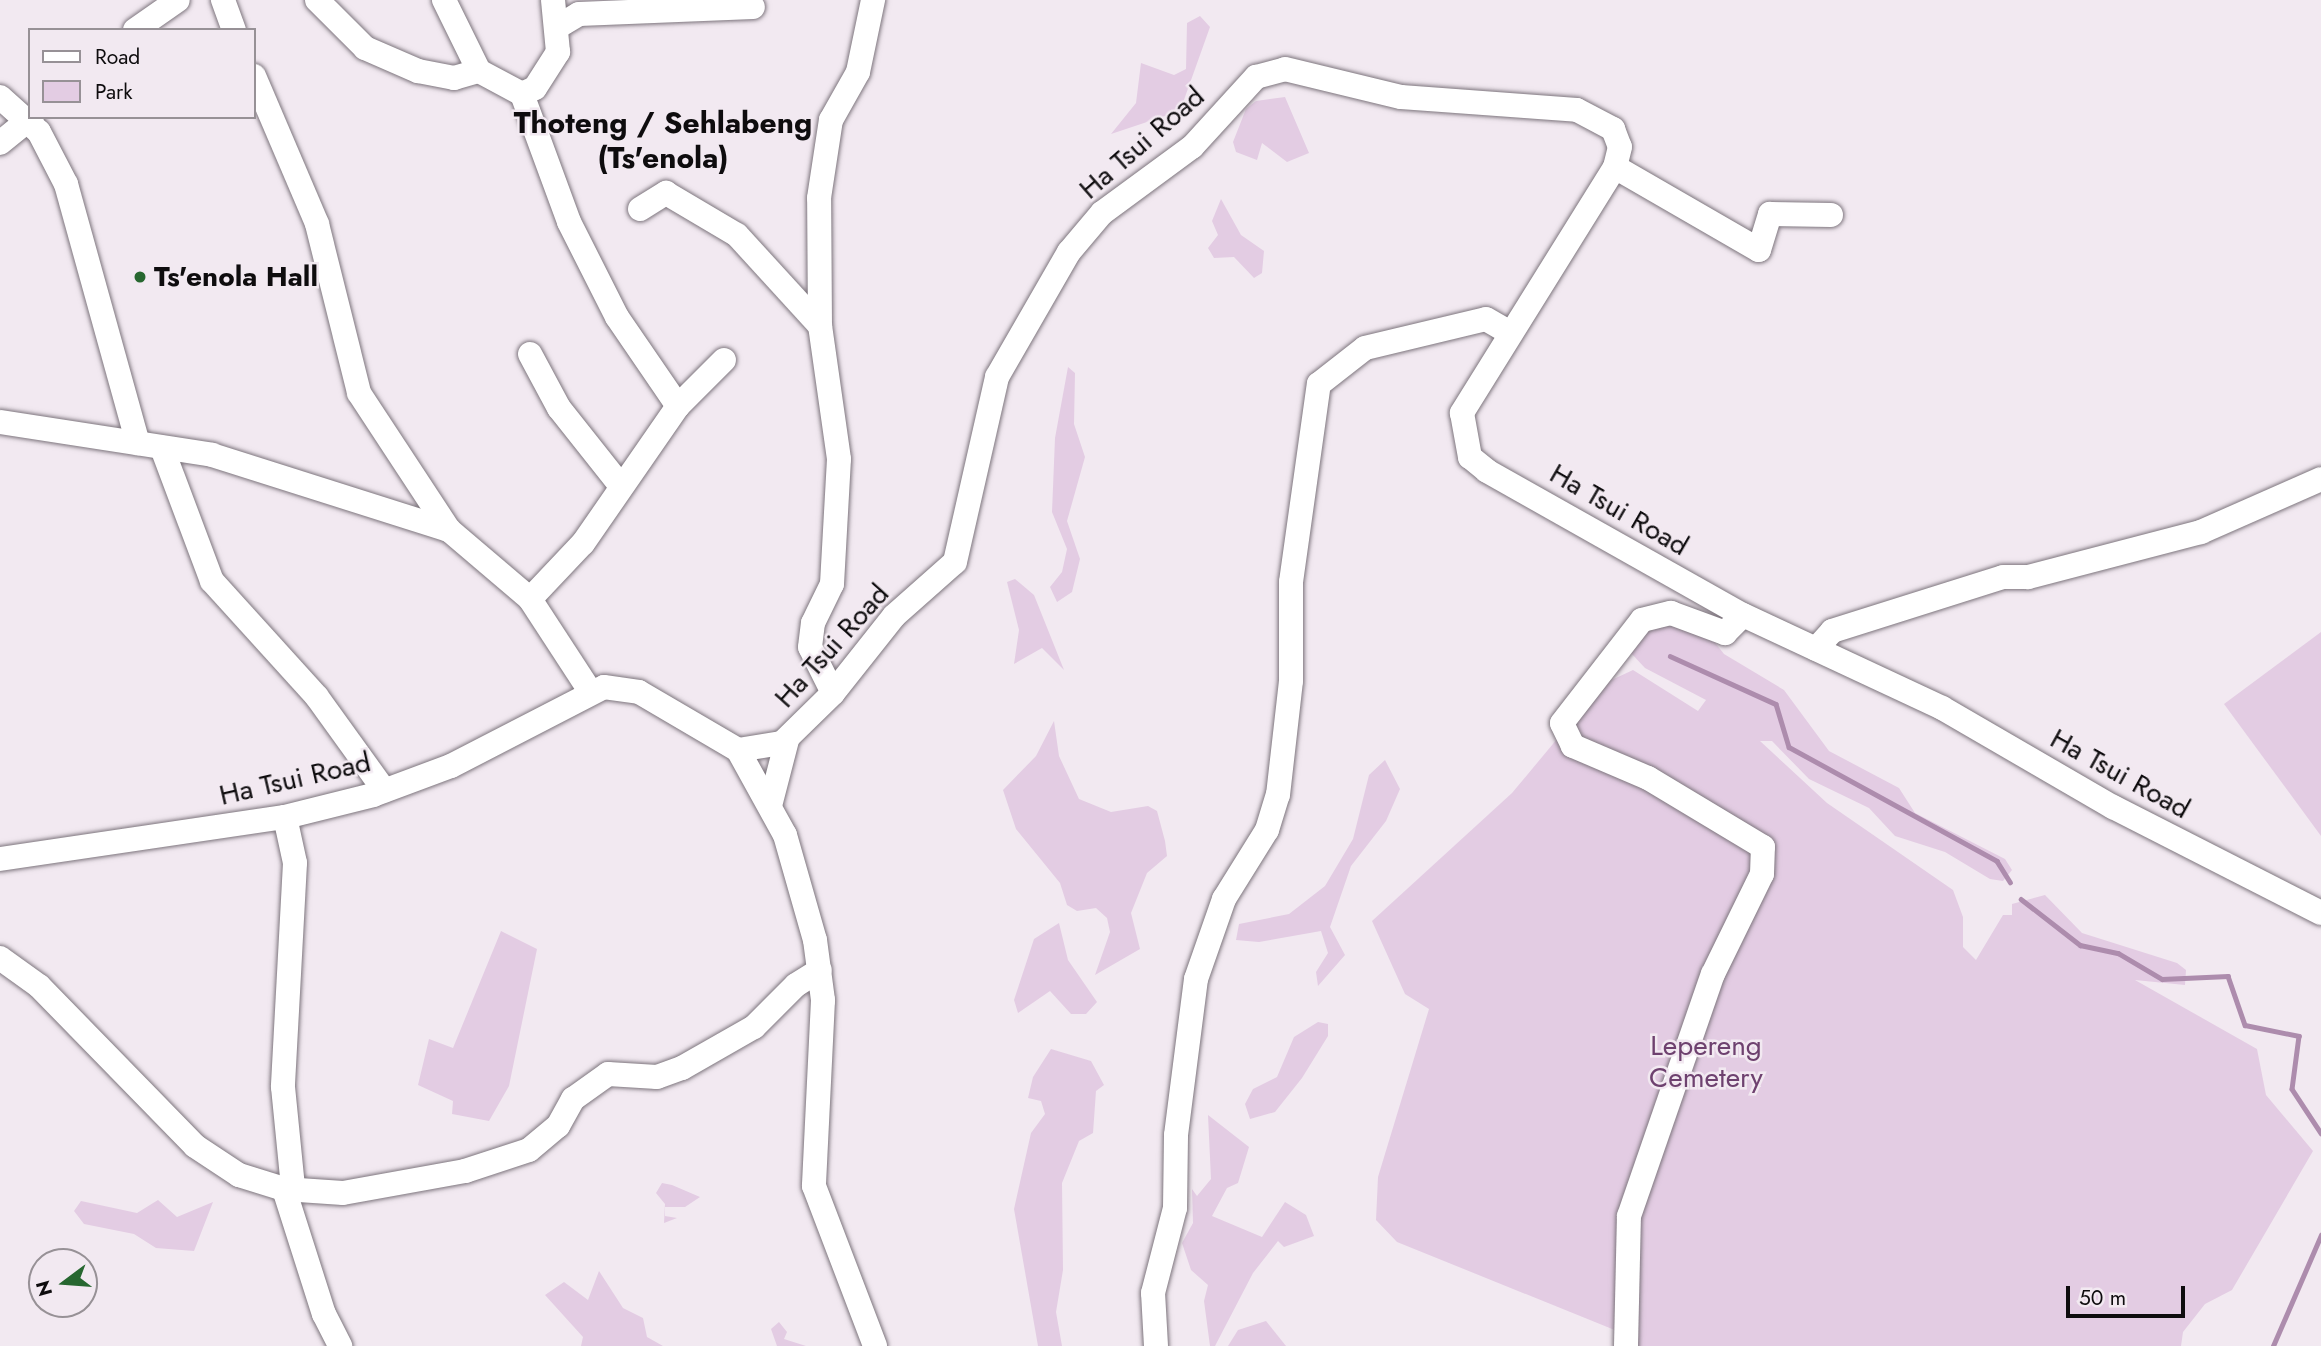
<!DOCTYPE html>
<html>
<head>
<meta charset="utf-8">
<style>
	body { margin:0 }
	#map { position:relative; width:2321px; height:1346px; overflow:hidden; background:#f2e9f1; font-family:Jost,sans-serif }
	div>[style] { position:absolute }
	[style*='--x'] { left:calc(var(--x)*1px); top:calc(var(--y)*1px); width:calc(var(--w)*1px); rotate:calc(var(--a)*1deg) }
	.green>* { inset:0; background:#e3cce3 }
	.stream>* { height:4.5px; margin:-2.25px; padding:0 2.25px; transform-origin:2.25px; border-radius:2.25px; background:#ad8cad }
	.roads { filter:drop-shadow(0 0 2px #7d757d) drop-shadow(0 0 2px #7d757d) }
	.minor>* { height:24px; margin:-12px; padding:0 12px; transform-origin:12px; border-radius:12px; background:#fff }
	.dots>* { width:19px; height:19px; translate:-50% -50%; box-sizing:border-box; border:4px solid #f2e9f1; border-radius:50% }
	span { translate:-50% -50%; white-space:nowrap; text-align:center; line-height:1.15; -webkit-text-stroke:5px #f2e9f1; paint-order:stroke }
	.street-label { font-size:28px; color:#0e0c0e }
	.poi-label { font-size:28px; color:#0e0c0e; font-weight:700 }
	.left { translate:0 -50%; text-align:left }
	.park-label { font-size:28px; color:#6e416f }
	.neighbourhood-label { font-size:30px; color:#0e0c0e; font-weight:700 }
	.legend { position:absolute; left:28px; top:28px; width:228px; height:91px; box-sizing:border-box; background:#f2e9f1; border:2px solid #979196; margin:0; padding:9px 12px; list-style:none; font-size:21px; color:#0e0c0e }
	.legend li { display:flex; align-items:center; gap:14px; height:35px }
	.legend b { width:35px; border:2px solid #979196 }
	.north { position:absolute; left:28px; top:1248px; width:70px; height:70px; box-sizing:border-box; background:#f2e9f1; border:2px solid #979196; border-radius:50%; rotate:254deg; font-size:19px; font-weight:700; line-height:28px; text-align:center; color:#0e0c0e }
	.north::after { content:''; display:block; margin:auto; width:24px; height:32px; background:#276730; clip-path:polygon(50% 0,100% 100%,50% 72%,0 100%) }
	.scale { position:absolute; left:2066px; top:1286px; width:119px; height:32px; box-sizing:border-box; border:4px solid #0e0c0e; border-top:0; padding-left:9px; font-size:21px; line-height:24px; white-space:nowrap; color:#0e0c0e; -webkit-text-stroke:5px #f2e9f1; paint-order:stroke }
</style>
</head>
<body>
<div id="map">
	<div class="green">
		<div style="clip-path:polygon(1200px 16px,1210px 27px,1180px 111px,1111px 134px,1136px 103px,1141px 63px,1174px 75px,1186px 69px,1187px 23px)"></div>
		<div style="clip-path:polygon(1285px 97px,1309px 153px,1287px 162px,1262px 143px,1257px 160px,1236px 152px,1233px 142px,1246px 109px,1256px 101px)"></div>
		<div style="clip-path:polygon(1221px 199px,1241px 235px,1264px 251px,1262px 273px,1254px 278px,1234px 257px,1214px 258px,1208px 248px,1218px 235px,1212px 221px)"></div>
		<div style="clip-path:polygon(1068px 367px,1075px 373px,1074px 424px,1085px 457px,1067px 521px,1080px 559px,1072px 592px,1057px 602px,1050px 587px,1062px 572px,1067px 549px,1052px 512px,1055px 438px)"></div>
		<div style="clip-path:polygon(1015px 579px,1034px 595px,1064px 670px,1042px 648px,1014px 664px,1019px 630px,1007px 582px)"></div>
		<div style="clip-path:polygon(1660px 622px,1709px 635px,1724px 654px,1784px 690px,1829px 751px,1899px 788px,1915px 813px,2005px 859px,2012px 870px,2003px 881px,1990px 879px,1945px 852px,1895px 836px,1869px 808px,1809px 779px,1772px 741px,1760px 741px,1827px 803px,1953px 890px,1963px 917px,1963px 947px,1976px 960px,2003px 915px,2012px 915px,2012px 904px,2045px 895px,2082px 933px,2177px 963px,2186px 970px,2185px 985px,2135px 980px,2257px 1049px,2266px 1095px,2313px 1151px,2232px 1290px,2205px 1304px,2183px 1332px,2181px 1346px,1639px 1346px,1627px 1335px,1397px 1242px,1376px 1220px,1378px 1177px,1429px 1009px,1405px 994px,1372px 921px,1512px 793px,1603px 684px,1633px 670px,1698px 711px,1706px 700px,1645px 668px,1630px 652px,1643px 629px)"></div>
		<div style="clip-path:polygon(2321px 632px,2321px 836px,2224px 704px)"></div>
		<div style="clip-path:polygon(1054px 721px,1059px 756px,1079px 799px,1111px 812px,1148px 806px,1157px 811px,1165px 841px,1167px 856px,1147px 873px,1131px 913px,1140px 949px,1095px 975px,1110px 932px,1107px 918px,1096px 908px,1077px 911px,1067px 905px,1060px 883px,1016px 829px,1003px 790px,1036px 756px)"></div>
		<div style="clip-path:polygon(1385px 760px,1400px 789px,1386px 821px,1351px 866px,1330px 927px,1345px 955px,1318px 986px,1316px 972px,1328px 953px,1321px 931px,1259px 942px,1236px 940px,1239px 924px,1289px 914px,1325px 886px,1353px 839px,1369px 775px)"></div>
		<div style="clip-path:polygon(1059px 923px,1068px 960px,1097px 1002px,1086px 1014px,1071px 1014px,1050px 991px,1018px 1013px,1014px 1000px,1034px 939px)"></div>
		<div style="clip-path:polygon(501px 931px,537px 949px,509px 1086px,489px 1121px,452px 1114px,453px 1101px,418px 1085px,429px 1039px,453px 1048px)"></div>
		<div style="clip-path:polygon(1318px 1022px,1328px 1024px,1328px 1036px,1302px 1078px,1275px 1112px,1250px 1119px,1245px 1104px,1253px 1089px,1277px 1077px,1294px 1037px)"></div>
		<div style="clip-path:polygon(1051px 1049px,1091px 1061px,1104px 1085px,1096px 1091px,1093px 1133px,1079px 1141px,1062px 1183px,1063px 1270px,1056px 1312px,1062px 1346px,1038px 1346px,1014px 1209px,1031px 1133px,1045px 1114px,1041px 1101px,1028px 1098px,1033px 1077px)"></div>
		<div style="clip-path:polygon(1208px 1115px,1249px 1147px,1238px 1183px,1227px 1188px,1212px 1216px,1262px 1237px,1285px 1202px,1306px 1215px,1314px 1236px,1284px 1247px,1278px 1241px,1253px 1273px,1215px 1346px,1210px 1346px,1204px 1301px,1208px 1285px,1191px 1270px,1182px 1243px,1193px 1223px,1192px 1189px,1197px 1196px,1211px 1179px)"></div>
		<div style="clip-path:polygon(662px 1183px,672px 1185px,700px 1197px,685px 1207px,665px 1207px,665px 1216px,677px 1218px,664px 1223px,665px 1204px,656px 1193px)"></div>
		<div style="clip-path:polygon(158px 1200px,177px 1217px,213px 1202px,194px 1251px,156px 1248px,134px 1234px,84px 1224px,74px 1211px,81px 1201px,137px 1213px)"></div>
		<div style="clip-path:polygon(599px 1271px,623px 1308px,643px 1318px,647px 1337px,663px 1346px,581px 1346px,583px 1337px,545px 1295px,564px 1282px,588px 1300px)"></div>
		<div style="clip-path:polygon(1266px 1321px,1286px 1346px,1228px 1346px,1238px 1330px)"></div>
		<div style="clip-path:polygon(779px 1322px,787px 1332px,784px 1339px,806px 1346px,777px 1346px,771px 1329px)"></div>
	</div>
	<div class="stream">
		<div style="--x:1670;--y:656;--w:116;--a:24.4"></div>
		<div style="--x:1776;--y:704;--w:45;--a:73.2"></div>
		<div style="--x:1789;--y:747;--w:237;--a:28.7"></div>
		<div style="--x:1997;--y:861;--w:25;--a:58"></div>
		<div style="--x:2021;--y:899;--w:75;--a:37.9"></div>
		<div style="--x:2080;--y:945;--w:39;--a:12"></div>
		<div style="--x:2118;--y:953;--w:51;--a:30.6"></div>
		<div style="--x:2162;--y:979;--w:66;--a:-2.6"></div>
		<div style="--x:2228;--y:976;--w:52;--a:70.9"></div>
		<div style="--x:2245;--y:1025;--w:55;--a:11.5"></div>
		<div style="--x:2299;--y:1036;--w:53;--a:97.5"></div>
		<div style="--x:2292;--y:1089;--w:53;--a:56.6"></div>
		<div style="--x:2273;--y:1346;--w:121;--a:-66.6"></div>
	</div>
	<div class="roads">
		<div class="minor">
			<div style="--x:223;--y:0;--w:32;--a:70"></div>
			<div style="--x:317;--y:0;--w:68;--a:45"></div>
			<div style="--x:365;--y:48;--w:58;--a:23.5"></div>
			<div style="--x:418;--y:71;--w:37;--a:11"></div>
			<div style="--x:454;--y:78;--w:26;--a:-16"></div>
			<div style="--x:479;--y:71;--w:49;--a:28.1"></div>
			<div style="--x:522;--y:94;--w:136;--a:69.8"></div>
			<div style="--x:569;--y:222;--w:106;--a:63.2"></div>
			<div style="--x:617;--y:317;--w:108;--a:55.6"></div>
			<div style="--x:678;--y:406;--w:167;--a:124.7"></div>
			<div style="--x:583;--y:543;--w:77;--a:133.4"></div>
			<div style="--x:444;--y:0;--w:79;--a:63.8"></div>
			<div style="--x:559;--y:26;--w:23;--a:-31"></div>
			<div style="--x:579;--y:14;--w:174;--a:-2.3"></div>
			<div style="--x:135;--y:30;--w:52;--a:-34.9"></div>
			<div style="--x:254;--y:76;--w:161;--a:66.9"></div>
			<div style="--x:317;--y:224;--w:174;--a:76"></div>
			<div style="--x:359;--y:393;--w:164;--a:56.7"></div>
			<div style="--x:522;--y:94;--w:14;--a:-25"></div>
			<div style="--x:535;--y:88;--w:43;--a:-57.4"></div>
			<div style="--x:558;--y:52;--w:52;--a:-95.5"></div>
			<div style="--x:0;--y:97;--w:52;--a:41.9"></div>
			<div style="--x:39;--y:132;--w:59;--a:62.6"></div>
			<div style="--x:66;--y:184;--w:269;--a:74.5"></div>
			<div style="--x:0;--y:143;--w:41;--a:-39.1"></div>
			<div style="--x:1615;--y:167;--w:166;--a:30"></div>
			<div style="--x:1759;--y:250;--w:38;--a:-73"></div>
			<div style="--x:1770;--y:214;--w:61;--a:0.9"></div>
			<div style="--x:640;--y:209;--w:31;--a:-32"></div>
			<div style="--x:666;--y:193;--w:82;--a:30.6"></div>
			<div style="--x:737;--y:235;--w:123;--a:47.6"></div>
			<div style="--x:530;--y:354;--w:61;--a:61.8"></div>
			<div style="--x:559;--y:408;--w:98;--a:51.6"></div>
			<div style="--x:678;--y:406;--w:65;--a:-45"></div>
			<div style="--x:0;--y:422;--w:215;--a:8.8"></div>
			<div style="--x:212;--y:455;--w:249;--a:17.6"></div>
			<div style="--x:449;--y:530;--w:106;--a:40.4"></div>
			<div style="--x:530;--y:599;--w:110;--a:56.9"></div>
			<div style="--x:162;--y:448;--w:142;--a:69.4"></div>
			<div style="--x:212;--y:581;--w:156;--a:47.8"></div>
			<div style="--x:317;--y:697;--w:115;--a:54.2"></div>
			<div style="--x:1816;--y:649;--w:24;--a:-48"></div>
			<div style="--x:1832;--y:631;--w:179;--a:-17.5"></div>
			<div style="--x:2003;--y:577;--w:25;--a:0"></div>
			<div style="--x:2028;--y:577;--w:179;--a:-14.6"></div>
			<div style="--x:2201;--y:532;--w:131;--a:-23.8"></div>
			<div style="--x:833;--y:693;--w:51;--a:-116.6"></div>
			<div style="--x:810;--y:647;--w:24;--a:-83"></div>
			<div style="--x:813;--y:623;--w:43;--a:-64"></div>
			<div style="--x:832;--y:584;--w:125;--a:-86.8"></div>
			<div style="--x:839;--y:459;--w:134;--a:-98.1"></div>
			<div style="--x:820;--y:326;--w:128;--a:-90.4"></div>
			<div style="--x:819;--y:198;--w:79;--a:-81.3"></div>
			<div style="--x:831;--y:120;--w:55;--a:-60.6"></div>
			<div style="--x:858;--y:72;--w:74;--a:-78.2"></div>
			<div style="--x:738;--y:750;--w:97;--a:61.1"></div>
			<div style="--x:785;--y:835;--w:109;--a:74.1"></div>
			<div style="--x:815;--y:940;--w:61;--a:82.4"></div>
			<div style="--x:823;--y:1000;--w:186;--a:92.8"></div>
			<div style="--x:814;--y:1186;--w:171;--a:69.1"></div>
			<div style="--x:771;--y:802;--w:64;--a:-75.5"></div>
			<div style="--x:285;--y:817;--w:47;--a:77.7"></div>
			<div style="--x:295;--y:863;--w:224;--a:93.1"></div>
			<div style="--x:283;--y:1087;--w:101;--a:84.3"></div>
			<div style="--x:0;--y:859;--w:288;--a:-8.4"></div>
			<div style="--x:285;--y:817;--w:91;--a:-14"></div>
			<div style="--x:373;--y:795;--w:83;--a:-20.4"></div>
			<div style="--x:451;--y:766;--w:172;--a:-27.3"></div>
			<div style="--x:604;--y:687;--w:35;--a:8"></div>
			<div style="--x:639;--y:692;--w:115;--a:30.4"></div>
			<div style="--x:738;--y:750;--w:45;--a:-9"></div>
			<div style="--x:782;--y:743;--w:71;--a:-44.4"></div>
			<div style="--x:833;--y:693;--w:98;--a:-51.6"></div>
			<div style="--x:894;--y:616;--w:81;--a:-41.5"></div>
			<div style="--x:955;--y:562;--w:190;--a:-77.2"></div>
			<div style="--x:997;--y:377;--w:144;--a:-60.1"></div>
			<div style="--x:1069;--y:252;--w:51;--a:-49.8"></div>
			<div style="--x:1102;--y:213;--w:112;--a:-36.3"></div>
			<div style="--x:1192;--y:147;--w:95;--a:-47.6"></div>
			<div style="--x:1256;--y:77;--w:30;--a:-15"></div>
			<div style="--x:1285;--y:69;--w:119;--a:13.6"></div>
			<div style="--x:1401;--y:97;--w:176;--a:4.2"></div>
			<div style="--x:1577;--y:110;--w:41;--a:27.8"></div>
			<div style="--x:1613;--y:129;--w:19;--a:69"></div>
			<div style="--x:1620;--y:147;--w:21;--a:104"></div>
			<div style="--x:1615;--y:167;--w:290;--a:121.9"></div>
			<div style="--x:1462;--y:413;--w:45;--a:79.7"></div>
			<div style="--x:1470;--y:457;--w:22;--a:39"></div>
			<div style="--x:1487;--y:471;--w:294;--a:29.4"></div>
			<div style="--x:1743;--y:615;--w:220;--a:25"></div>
			<div style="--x:1942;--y:708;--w:198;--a:30.1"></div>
			<div style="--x:2113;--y:807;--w:233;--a:27"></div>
			<div style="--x:0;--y:958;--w:48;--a:35.7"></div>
			<div style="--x:39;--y:986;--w:223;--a:45.7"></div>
			<div style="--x:195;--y:1146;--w:53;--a:33.4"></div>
			<div style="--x:239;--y:1175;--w:47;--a:17.3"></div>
			<div style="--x:284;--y:1189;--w:59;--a:3.9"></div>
			<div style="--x:343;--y:1193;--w:124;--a:-10.2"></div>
			<div style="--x:465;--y:1171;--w:67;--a:-18.2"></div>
			<div style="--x:529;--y:1150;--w:38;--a:-40"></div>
			<div style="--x:558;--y:1126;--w:31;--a:-61"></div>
			<div style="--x:573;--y:1099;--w:43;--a:-35.5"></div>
			<div style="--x:608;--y:1074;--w:49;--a:3.5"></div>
			<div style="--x:657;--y:1077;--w:27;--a:-20"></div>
			<div style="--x:682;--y:1068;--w:83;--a:-29.7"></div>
			<div style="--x:754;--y:1027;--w:59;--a:-45"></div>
			<div style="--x:796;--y:985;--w:28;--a:-32"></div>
			<div style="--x:284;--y:1189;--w:131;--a:72.3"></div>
			<div style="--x:324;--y:1314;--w:36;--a:63"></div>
			<div style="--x:1156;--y:1346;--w:53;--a:-93.2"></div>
			<div style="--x:1153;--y:1293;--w:88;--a:-75.5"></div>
			<div style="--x:1175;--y:1208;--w:73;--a:-89.2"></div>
			<div style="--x:1176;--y:1135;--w:157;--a:-82.7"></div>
			<div style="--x:1196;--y:979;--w:85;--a:-70.7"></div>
			<div style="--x:1224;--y:899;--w:81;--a:-58.1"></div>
			<div style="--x:1267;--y:830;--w:37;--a:-73"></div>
			<div style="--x:1278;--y:795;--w:115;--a:-83.5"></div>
			<div style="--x:1291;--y:681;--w:99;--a:-90"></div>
			<div style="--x:1291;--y:582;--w:200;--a:-82"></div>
			<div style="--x:1319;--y:384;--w:58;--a:-38"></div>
			<div style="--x:1365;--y:348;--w:124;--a:-13.5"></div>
			<div style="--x:1486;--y:319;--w:28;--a:30"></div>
			<div style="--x:1626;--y:1346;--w:130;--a:-88.7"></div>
			<div style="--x:1629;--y:1216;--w:256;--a:-70.9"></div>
			<div style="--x:1713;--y:974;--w:111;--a:-63.9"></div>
			<div style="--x:1762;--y:874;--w:27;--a:-88"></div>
			<div style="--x:1763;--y:847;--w:134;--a:-149"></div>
			<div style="--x:1648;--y:778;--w:82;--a:-156.9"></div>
			<div style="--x:1573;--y:746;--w:25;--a:-116"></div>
			<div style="--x:1562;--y:723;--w:130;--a:-52.2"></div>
			<div style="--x:1642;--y:620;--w:30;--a:-14"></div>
			<div style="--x:1671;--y:613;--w:58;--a:20.3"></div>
			<div style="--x:1725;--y:633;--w:25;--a:-45"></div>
		</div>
	</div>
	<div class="dots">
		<div style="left:140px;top:277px;background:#276730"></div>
	</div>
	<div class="street-label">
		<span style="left:1142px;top:143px;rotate:-41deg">Ha Tsui Road</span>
		<span style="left:1619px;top:510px;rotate:30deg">Ha Tsui Road</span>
		<span style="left:832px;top:646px;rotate:-48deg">Ha Tsui Road</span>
		<span style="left:2120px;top:774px;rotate:29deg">Ha Tsui Road</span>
		<span style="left:295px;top:779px;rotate:-13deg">Ha Tsui Road</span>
	</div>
	<div class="poi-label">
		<span class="left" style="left:154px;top:277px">Ts'enola Hall</span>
	</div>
	<div class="park-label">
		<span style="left:1706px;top:1062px">Lepereng<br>Cemetery</span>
	</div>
	<div class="neighbourhood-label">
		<span style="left:663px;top:140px">Thoteng / Sehlabeng<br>(Ts'enola)</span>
	</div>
	<ul class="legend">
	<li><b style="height:9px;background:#fff"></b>Road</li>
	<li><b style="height:19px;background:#e3cce3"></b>Park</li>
	</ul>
	<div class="north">N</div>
	<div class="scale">50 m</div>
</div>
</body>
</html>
